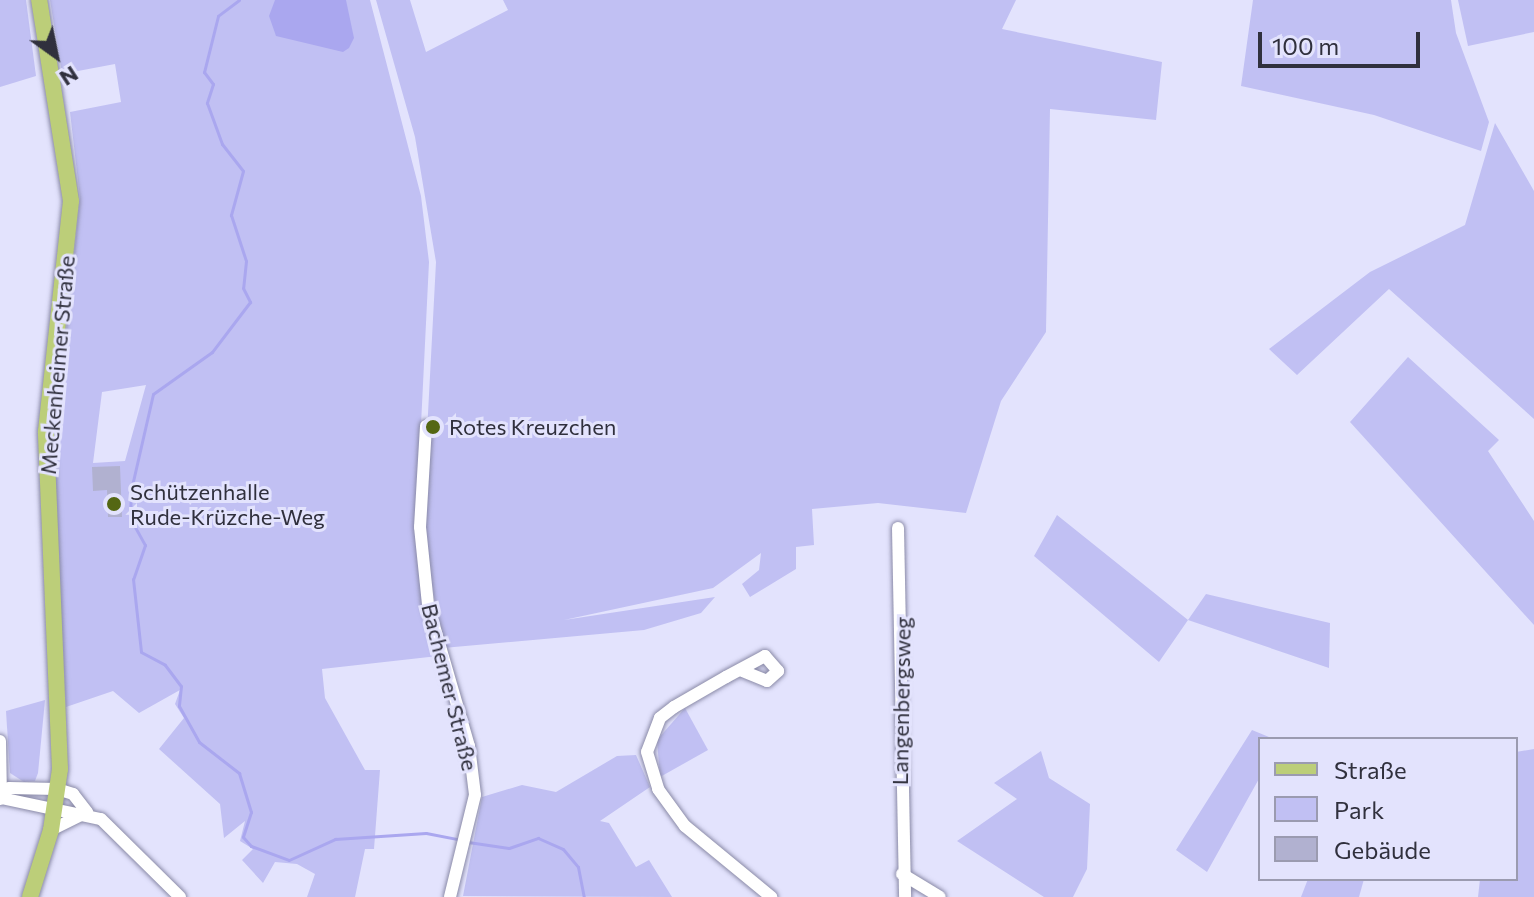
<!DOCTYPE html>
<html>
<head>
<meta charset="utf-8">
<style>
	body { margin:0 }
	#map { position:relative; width:1534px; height:897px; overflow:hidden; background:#e3e3fd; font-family:Commissioner,sans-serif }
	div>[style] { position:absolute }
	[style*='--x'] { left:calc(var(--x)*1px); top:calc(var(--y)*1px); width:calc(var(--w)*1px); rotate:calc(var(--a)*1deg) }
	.green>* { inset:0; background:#c1c0f3 }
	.water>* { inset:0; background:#aaa7ef }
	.stream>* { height:3px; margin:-1.5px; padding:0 1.5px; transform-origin:1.5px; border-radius:1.5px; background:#aaa7ef }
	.building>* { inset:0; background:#b1b1d0 }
	.roads { filter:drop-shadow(0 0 2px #8a8aa7) drop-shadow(0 0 2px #8a8aa7) }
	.minor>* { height:12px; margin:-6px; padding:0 6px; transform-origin:6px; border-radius:6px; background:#fff }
	.major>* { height:16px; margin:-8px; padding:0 8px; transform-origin:8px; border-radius:8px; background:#bcce79 }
	.dots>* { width:22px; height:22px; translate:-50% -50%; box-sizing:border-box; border:4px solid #e3e3fd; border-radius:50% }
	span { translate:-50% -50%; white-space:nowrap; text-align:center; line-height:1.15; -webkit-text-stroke:6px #e3e3fd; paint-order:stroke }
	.street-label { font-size:22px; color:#30303d }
	.poi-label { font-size:22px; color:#30303d }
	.left { translate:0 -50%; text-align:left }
	.legend { position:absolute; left:1258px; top:737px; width:260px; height:144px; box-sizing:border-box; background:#e3e3fd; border:2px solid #9b9bb0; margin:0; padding:10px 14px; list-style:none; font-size:24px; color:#30303d }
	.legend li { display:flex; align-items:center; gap:16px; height:40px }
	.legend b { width:40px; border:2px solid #9b9bb0 }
	.north { position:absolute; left:16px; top:16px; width:80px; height:80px; -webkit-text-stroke:6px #e3e3fd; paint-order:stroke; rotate:147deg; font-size:22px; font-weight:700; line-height:32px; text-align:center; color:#30303d }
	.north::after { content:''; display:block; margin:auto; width:28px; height:36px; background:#30303d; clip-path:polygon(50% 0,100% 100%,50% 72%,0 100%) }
	.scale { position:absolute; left:1258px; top:32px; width:162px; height:36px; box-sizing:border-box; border:4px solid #30303d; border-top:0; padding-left:10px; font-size:24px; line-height:28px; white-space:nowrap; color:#30303d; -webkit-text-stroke:6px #e3e3fd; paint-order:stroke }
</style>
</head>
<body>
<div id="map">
	<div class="green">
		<div style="clip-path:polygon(0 0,26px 0,36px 76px,0 87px)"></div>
		<div style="clip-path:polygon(evenodd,50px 0,370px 0,421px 196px,429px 262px,416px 527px,438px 656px,322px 669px,325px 698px,365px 770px,380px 770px,374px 849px,365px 849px,355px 897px,307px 897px,315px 874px,297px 864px,275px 862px,263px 883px,242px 860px,253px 849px,240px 841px,245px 821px,224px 838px,220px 804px,159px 749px,184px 718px,175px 704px,180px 690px,139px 713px,113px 691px,66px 707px,53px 459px,80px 198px,70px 112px,121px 102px,115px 64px,62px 74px,50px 0,146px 385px,125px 461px,93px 463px,102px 392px,146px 385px)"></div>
		<div style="clip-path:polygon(376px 0,410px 0,426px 52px,508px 10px,503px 0,1016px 0,1002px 29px,1162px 62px,1156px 120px,1050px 109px,1046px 332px,1001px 401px,966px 513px,878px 503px,812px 509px,814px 545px,796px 547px,796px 569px,750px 597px,742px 584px,759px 570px,761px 553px,713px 588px,564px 620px,715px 597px,701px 613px,644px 630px,443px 648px,422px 527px,436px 262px,415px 137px)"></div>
		<div style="clip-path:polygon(1253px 0,1451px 0,1456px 33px,1489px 122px,1481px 151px,1374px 115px,1241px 86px)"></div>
		<div style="clip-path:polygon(1458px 0,1534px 0,1534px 32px,1468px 46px)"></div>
		<div style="clip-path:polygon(1495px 123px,1534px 191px,1534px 419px,1389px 289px,1297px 375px,1269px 349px,1370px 272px,1465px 225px)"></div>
		<div style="clip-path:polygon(1408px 357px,1499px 440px,1488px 451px,1534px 521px,1534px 625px,1350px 422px)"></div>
		<div style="clip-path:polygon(1057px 515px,1188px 620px,1206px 594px,1330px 623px,1329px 668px,1188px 620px,1159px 662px,1034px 556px)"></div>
		<div style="clip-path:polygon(45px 700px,38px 773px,35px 781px,24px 782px,10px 773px,6px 711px)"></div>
		<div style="clip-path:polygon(685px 708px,708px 750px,660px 777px,657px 740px)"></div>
		<div style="clip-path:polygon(1252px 730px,1274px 739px,1260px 739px,1260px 777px,1207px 872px,1176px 850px)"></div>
		<div style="clip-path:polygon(1534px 749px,1534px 897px,1478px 897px,1480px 879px,1516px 879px,1516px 752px)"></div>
		<div style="clip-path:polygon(1041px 751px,1049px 778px,1090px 804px,1087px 869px,1073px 897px,1044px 897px,957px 841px,1017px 799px,994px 783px)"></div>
		<div style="clip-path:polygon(636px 755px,650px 787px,600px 821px,609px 823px,636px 867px,649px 860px,672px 897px,463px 896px,482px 797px,522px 785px,556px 792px,617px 756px)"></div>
		<div style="clip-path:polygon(1308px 879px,1364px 879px,1359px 897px,1301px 897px)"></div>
	</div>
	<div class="water">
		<div style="clip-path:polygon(275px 0,346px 0,354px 38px,349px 48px,343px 52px,276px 36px,269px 16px)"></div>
	</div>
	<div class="stream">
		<div style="--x:239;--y:0;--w:26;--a:143"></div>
		<div style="--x:218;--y:16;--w:58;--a:104"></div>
		<div style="--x:204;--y:72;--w:15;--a:53"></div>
		<div style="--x:213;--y:84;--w:20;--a:108"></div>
		<div style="--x:207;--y:103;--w:44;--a:69.9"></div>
		<div style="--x:222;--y:144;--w:34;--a:52"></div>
		<div style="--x:243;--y:171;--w:46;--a:105.3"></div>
		<div style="--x:231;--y:215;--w:48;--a:71.9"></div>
		<div style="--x:246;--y:261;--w:27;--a:96"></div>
		<div style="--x:243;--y:288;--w:16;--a:63"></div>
		<div style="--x:250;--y:302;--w:63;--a:127.2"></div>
		<div style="--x:212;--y:352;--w:72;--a:144.6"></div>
		<div style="--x:153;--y:394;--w:98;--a:102.9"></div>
		<div style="--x:131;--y:490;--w:28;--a:92"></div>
		<div style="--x:130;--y:518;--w:31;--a:61"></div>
		<div style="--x:145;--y:545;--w:36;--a:109"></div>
		<div style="--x:133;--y:579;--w:73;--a:83.7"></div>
		<div style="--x:141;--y:652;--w:27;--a:28"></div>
		<div style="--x:165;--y:665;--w:26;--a:53"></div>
		<div style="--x:181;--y:686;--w:20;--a:96"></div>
		<div style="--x:179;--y:706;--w:41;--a:60.9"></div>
		<div style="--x:199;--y:742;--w:51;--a:37.8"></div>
		<div style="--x:239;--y:773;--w:41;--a:72.9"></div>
		<div style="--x:251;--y:812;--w:26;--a:108"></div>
		<div style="--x:243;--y:837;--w:12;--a:48"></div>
		<div style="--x:251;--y:846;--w:40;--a:20.2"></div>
		<div style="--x:289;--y:860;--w:51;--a:-24.5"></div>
		<div style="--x:335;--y:839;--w:91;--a:-3.8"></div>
		<div style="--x:426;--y:833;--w:36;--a:11"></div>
		<div style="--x:468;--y:842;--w:41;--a:8.3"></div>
		<div style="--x:509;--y:848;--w:31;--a:-19"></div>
		<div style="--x:538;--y:838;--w:27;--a:24"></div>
		<div style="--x:563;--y:849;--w:23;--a:50"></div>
		<div style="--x:578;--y:867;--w:31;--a:79"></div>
	</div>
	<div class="building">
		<div style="clip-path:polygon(120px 466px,122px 517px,108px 517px,107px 490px,93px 491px,92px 467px)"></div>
	</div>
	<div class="roads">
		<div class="minor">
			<div style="--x:426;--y:426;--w:101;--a:93.4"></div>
			<div style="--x:420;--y:527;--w:78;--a:84.1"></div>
			<div style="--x:428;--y:605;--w:147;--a:73.8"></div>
			<div style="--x:469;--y:746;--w:49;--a:83"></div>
			<div style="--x:475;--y:795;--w:105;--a:103.8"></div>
			<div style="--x:898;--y:528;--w:369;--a:88.9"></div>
			<div style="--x:740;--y:670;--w:29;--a:22"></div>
			<div style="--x:767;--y:681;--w:15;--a:-42"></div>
			<div style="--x:778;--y:671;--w:20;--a:-131"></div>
			<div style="--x:765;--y:656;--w:44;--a:151.7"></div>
			<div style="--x:726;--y:677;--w:60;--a:150"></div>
			<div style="--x:674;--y:707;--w:18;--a:142"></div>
			<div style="--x:660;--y:718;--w:36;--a:111"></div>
			<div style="--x:647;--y:752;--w:39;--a:73"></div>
			<div style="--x:658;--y:789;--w:46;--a:53.9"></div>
			<div style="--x:685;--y:826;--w:112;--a:39.5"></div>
			<div style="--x:0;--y:741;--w:57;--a:89"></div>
			<div style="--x:1;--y:798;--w:102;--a:11.9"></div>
			<div style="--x:101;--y:819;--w:111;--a:44.6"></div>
			<div style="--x:0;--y:799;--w:14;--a:-51"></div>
			<div style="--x:9;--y:788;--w:48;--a:1.2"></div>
			<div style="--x:57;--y:789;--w:17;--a:17"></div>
			<div style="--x:73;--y:794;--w:23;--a:52"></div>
			<div style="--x:51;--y:830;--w:40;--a:-26.6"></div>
			<div style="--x:902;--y:874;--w:44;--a:31.2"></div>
		</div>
		<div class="major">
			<div style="--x:30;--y:897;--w:70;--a:-72.6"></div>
			<div style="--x:51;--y:830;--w:62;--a:-81.6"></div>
			<div style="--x:60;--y:769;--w:338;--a:-92.4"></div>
			<div style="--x:46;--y:431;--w:231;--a:-83.8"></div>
			<div style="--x:71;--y:201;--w:204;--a:-99"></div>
		</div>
	</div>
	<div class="dots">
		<div style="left:433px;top:427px;background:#546713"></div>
		<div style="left:114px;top:504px;background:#546713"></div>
	</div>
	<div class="street-label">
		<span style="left:57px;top:365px;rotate:-85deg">Meckenheimer Straße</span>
		<span style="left:450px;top:687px;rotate:76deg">Bachemer Straße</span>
		<span style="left:901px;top:701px;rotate:-89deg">Langenbergsweg</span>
	</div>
	<div class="poi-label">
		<span class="left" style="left:449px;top:427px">Rotes Kreuzchen</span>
		<span class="left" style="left:130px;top:504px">Schützenhalle<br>Rude-Krüzche-Weg</span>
	</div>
	<ul class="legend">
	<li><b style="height:10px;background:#bcce79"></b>Straße</li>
	<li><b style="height:22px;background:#c1c0f3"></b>Park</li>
	<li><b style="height:22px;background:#b1b1d0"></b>Gebäude</li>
	</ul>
	<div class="north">N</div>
	<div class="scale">100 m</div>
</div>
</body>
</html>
